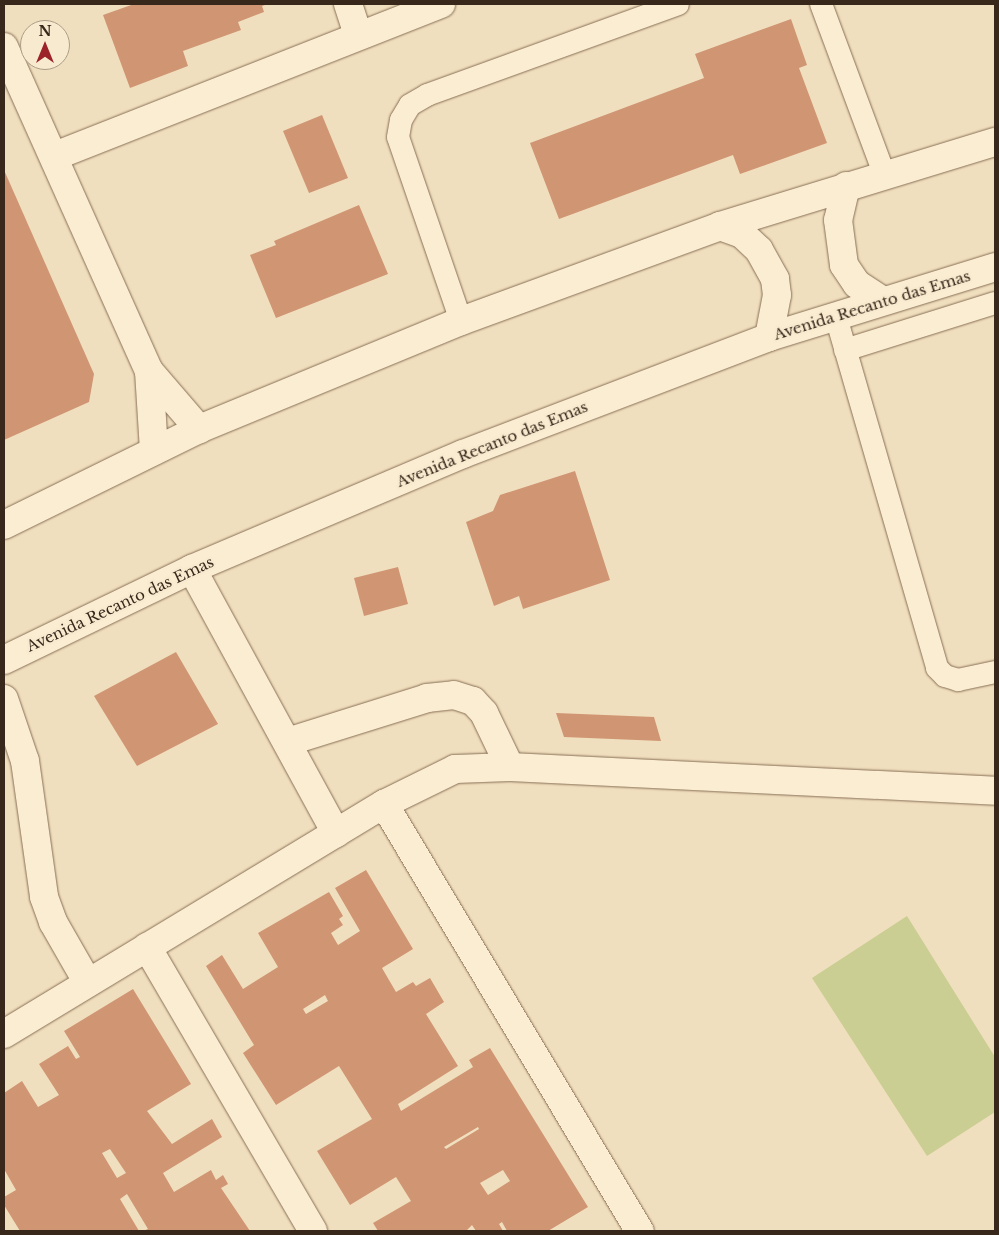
<!DOCTYPE html>
<html>
<head>
<meta charset="utf-8">
<style>
	body { margin:0 }
	#map { position:relative; width:999px; height:1235px; overflow:hidden; background:#f0dfbe; font-family:"Libre Baskerville",serif }
	div>[style] { position:absolute }
	[style*='--x'] { left:calc(var(--x)*1px); top:calc(var(--y)*1px); width:calc(var(--w)*1px); rotate:calc(var(--a)*1deg) }
	.green>* { inset:0; background:#cace92 }
	.building>* { inset:0; background:#d09572 }
	.roads { filter:drop-shadow(0 0 1px #896f56) drop-shadow(0 0 1px #896f56) }
	.service>* { height:22px; margin:-11px; padding:0 11px; transform-origin:11px; border-radius:11px; background:#faedd2 }
	.minor>* { height:28px; margin:-14px; padding:0 14px; transform-origin:14px; border-radius:14px; background:#faedd2 }
	.secondary>* { height:28px; margin:-14px; padding:0 14px; transform-origin:14px; border-radius:14px; background:#faedd2 }
	span { translate:-50% -50%; white-space:nowrap; text-align:center; line-height:1.15; -webkit-text-stroke:4.5px #f7eace; paint-order:stroke }
	.street-label { font-size:15px; color:#38281c }
	.frame { position:absolute; inset:0; border:5px solid #38281c; pointer-events:none }
	.north { position:absolute; left:20px; top:20px; width:50px; height:50px; box-sizing:border-box; background:#f7eace; border:1px solid #ab9c87; border-radius:50%; rotate:0deg; font-size:14px; font-weight:700; line-height:20px; text-align:center; color:#38281c }
	.north::after { content:''; display:block; margin:auto; width:18px; height:22px; background:#9b2329; clip-path:polygon(50% 0,100% 100%,50% 72%,0 100%) }
</style>
</head>
<body>
<div id="map">
	<div class="green">
		<div style="clip-path:polygon(907px 916px,995px 1057px,995px 1112px,927px 1156px,812px 978px)"></div>
	</div>
	<div class="building">
		<div style="clip-path:polygon(134px 4px,268px 4px,262px 6px,264px 12px,238px 22px,241px 30px,183px 51px,188px 66px,130px 88px,103px 15px)"></div>
		<div style="clip-path:polygon(791px 19px,807px 65px,799px 68px,827px 143px,740px 174px,733px 155px,559px 219px,530px 143px,704px 78px,695px 54px)"></div>
		<div style="clip-path:polygon(322px 115px,348px 178px,309px 193px,283px 131px)"></div>
		<div style="clip-path:polygon(4px 170px,94px 374px,89px 402px,4px 440px)"></div>
		<div style="clip-path:polygon(359px 205px,388px 274px,276px 318px,250px 255px,276px 245px,274px 241px)"></div>
		<div style="clip-path:polygon(575px 471px,610px 580px,523px 609px,519px 596px,494px 606px,466px 522px,493px 511px,500px 495px)"></div>
		<div style="clip-path:polygon(398px 567px,408px 604px,364px 616px,354px 578px)"></div>
		<div style="clip-path:polygon(176px 652px,218px 724px,137px 766px,94px 696px)"></div>
		<div style="clip-path:polygon(556px 713px,654px 717px,661px 741px,564px 737px)"></div>
		<div style="clip-path:polygon(evenodd,366px 870px,413px 949px,382px 968px,396px 992px,413px 982px,416px 986px,430px 978px,444px 1002px,426px 1014px,458px 1066px,398px 1104px,401px 1111px,473px 1067px,469px 1060px,490px 1048px,588px 1207px,548px 1231px,507px 1231px,502px 1222px,499px 1224px,503px 1231px,476px 1231px,472px 1225px,466px 1231px,378px 1231px,373px 1223px,411px 1201px,396px 1177px,350px 1205px,317px 1151px,372px 1119px,339px 1066px,276px 1105px,243px 1053px,254px 1045px,206px 966px,222px 955px,243px 989px,278px 967px,258px 933px,329px 892px,343px 916px,339px 919px,343px 925px,331px 933px,338px 945px,360px 931px,335px 888px,366px 870px,325px 995px,328px 1001px,306px 1014px,303px 1009px,325px 995px,366px 870px,478px 1127px,479px 1129px,446px 1149px,444px 1147px,478px 1127px,366px 870px,503px 1170px,510px 1181px,488px 1195px,480px 1183px,503px 1170px)"></div>
		<div style="clip-path:polygon(evenodd,133px 989px,191px 1084px,147px 1111px,172px 1144px,212px 1119px,222px 1137px,163px 1173px,174px 1192px,211px 1170px,216px 1180px,223px 1175px,228px 1184px,221px 1188px,250px 1231px,143px 1231px,148px 1229px,127px 1194px,120px 1199px,139px 1231px,20px 1231px,4px 1205px,4px 1197px,16px 1190px,4px 1169px,4px 1093px,22px 1081px,38px 1107px,59px 1095px,39px 1064px,68px 1046px,76px 1059px,80px 1057px,64px 1031px,133px 989px,110px 1149px,126px 1173px,117px 1178px,102px 1153px,110px 1149px)"></div>
	</div>
	<div class="roads">
		<div class="service">
			<div style="--x:821;--y:4;--w:184;--a:69.6"></div>
			<div style="--x:836;--y:317;--w:365;--a:73.9"></div>
			<div style="--x:937;--y:668;--w:11;--a:45"></div>
			<div style="--x:945;--y:676;--w:14;--a:17"></div>
			<div style="--x:958;--y:680;--w:38;--a:-12"></div>
			<div style="--x:461;--y:321;--w:194;--a:-108.9"></div>
			<div style="--x:398;--y:137;--w:17;--a:-80"></div>
			<div style="--x:401;--y:120;--w:17;--a:-59"></div>
			<div style="--x:410;--y:105;--w:20;--a:-30"></div>
			<div style="--x:427;--y:95;--w:267;--a:-19.9"></div>
			<div style="--x:845;--y:350;--w:157;--a:-17.4"></div>
		</div>
		<div class="minor">
			<div style="--x:348;--y:4;--w:32;--a:72"></div>
			<div style="--x:4;--y:47;--w:355;--a:65.9"></div>
			<div style="--x:149;--y:371;--w:77;--a:49.2"></div>
			<div style="--x:55;--y:156;--w:415;--a:-21.5"></div>
			<div style="--x:149;--y:371;--w:80;--a:86.4"></div>
			<div style="--x:192;--y:569;--w:301;--a:61.4"></div>
			<div style="--x:4;--y:699;--w:65;--a:71.3"></div>
			<div style="--x:25;--y:761;--w:137;--a:82"></div>
			<div style="--x:44;--y:897;--w:27;--a:70"></div>
			<div style="--x:53;--y:922;--w:70;--a:60.2"></div>
			<div style="--x:287;--y:742;--w:147;--a:-17.4"></div>
			<div style="--x:427;--y:698;--w:27;--a:-6"></div>
			<div style="--x:454;--y:695;--w:20;--a:18"></div>
			<div style="--x:473;--y:701;--w:16;--a:47"></div>
			<div style="--x:484;--y:713;--w:60;--a:64.3"></div>
			<div style="--x:384;--y:804;--w:498;--a:59.1"></div>
			<div style="--x:147;--y:947;--w:329;--a:59.7"></div>
			<div style="--x:4;--y:1034;--w:444;--a:-31.2"></div>
			<div style="--x:384;--y:804;--w:79;--a:-26.2"></div>
			<div style="--x:455;--y:769;--w:55;--a:-2.1"></div>
			<div style="--x:510;--y:767;--w:486;--a:2.8"></div>
		</div>
		<div class="secondary">
			<div style="--x:846;--y:186;--w:35;--a:103"></div>
			<div style="--x:838;--y:220;--w:45;--a:82.4"></div>
			<div style="--x:844;--y:265;--w:23;--a:56"></div>
			<div style="--x:857;--y:284;--w:31;--a:33"></div>
			<div style="--x:720;--y:226;--w:23;--a:20"></div>
			<div style="--x:742;--y:234;--w:23;--a:43"></div>
			<div style="--x:759;--y:250;--w:33;--a:61"></div>
			<div style="--x:775;--y:279;--w:16;--a:83"></div>
			<div style="--x:777;--y:295;--w:43;--a:100.8"></div>
			<div style="--x:4;--y:525;--w:217;--a:-26.2"></div>
			<div style="--x:199;--y:429;--w:283;--a:-22.4"></div>
			<div style="--x:461;--y:321;--w:276;--a:-20.1"></div>
			<div style="--x:720;--y:226;--w:288;--a:-17"></div>
			<div style="--x:4;--y:660;--w:209;--a:-25.8"></div>
			<div style="--x:192;--y:569;--w:294;--a:-23"></div>
			<div style="--x:463;--y:454;--w:328;--a:-20.9"></div>
			<div style="--x:769;--y:337;--w:237;--a:-17.2"></div>
		</div>
	</div>
	<div class="street-label">
		<span style="left:872px;top:305px;rotate:-17deg">Avenida Recanto das Emas</span>
		<span style="left:492px;top:444px;rotate:-22deg">Avenida Recanto das Emas</span>
		<span style="left:120px;top:604px;rotate:-25deg">Avenida Recanto das Emas</span>
	</div>
	<div class="frame"></div>
	<div class="north">N</div>
</div>
</body>
</html>
